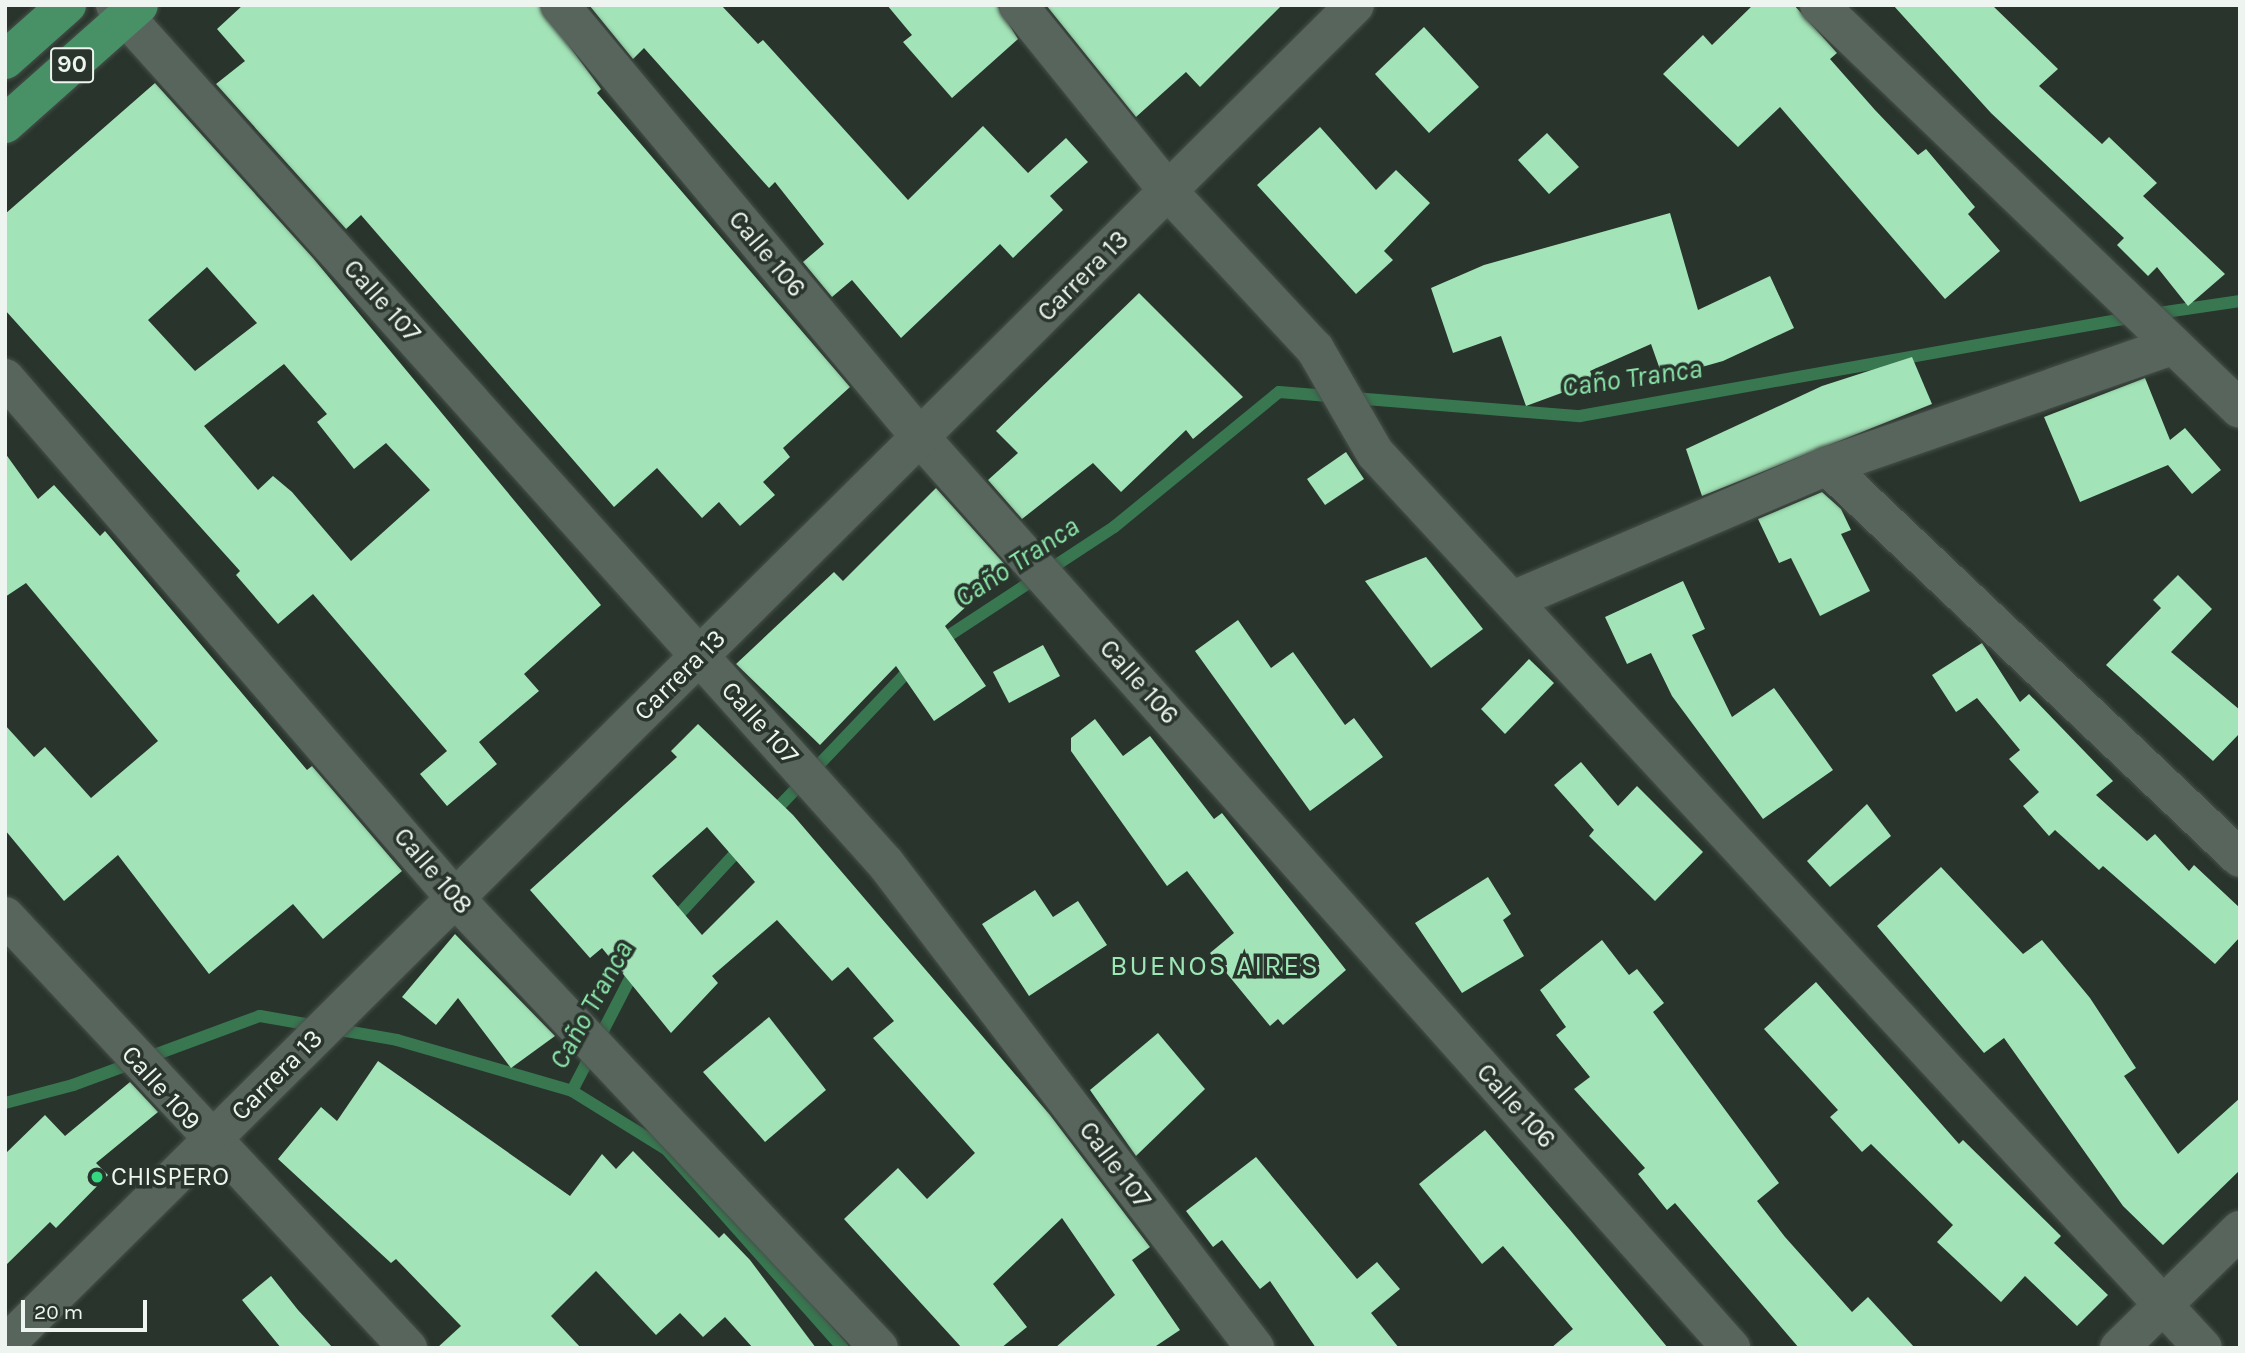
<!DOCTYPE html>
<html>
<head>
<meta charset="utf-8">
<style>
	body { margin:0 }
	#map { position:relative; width:2245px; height:1353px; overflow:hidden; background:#28342c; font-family:Karla,sans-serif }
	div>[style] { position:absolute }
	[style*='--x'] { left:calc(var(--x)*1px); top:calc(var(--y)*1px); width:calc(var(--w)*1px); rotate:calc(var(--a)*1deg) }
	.stream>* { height:12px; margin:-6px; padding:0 6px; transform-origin:6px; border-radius:6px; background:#387750 }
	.building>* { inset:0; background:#a2e3b7 }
	.roads { filter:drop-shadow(0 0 2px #465049) drop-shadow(0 0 2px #465049) }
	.minor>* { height:38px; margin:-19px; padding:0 19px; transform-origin:19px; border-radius:19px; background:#58655c }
	.primary>* { height:38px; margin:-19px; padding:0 19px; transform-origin:19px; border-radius:19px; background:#489066 }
	.dots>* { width:19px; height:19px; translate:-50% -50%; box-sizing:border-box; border:4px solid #28342c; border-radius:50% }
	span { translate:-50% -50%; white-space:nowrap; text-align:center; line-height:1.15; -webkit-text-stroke:7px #28342c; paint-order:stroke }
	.shield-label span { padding:2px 5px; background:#28342c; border:2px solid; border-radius:5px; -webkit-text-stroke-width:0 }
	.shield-label { font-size:24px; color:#eef5f0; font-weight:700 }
	.street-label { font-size:26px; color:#eef5f0 }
	.poi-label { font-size:26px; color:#eef5f0 }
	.left { translate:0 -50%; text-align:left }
	.water-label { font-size:28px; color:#8be5aa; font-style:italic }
	.neighbourhood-label { font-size:28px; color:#9de6b5; letter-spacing:2px }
	.frame { position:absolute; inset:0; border:7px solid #eef5f0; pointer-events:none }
	.scale { position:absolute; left:21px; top:1300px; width:126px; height:32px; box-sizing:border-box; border:4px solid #eef5f0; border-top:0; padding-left:9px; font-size:21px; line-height:24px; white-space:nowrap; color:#eef5f0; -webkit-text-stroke:5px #28342c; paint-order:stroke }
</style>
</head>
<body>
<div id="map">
	<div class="stream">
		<div style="--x:2152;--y:314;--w:89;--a:-8.4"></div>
		<div style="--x:939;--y:642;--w:209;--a:-33.3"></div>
		<div style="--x:1114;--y:527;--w:213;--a:-39.3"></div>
		<div style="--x:1279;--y:392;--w:302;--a:4.6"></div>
		<div style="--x:1580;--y:416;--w:563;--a:-10.13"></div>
		<div style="--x:771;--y:815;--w:206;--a:-46.4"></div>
		<div style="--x:671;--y:923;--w:105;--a:-47.3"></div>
		<div style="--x:572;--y:1091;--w:112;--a:31.8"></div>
		<div style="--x:667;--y:1150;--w:265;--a:48.4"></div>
		<div style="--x:5;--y:1103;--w:70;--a:-14.8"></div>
		<div style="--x:73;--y:1085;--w:199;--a:-20.3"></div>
		<div style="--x:260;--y:1016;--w:139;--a:9.9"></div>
		<div style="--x:397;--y:1040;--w:182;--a:16.2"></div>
		<div style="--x:572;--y:1091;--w:140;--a:-62.7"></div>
	</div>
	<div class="building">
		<div style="clip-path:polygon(243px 5px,539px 5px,601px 89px,597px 93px,850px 387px,783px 448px,790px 457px,763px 482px,775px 495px,740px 526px,719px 502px,702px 518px,657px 468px,614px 507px,361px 215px,346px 229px,216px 84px,245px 61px,217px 29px)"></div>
		<div style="clip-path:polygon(589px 5px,721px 5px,758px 44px,763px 40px,908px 200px,983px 126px,1028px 173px,1066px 138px,1088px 162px,1050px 196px,1063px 210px,1013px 258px,1000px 244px,901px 338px,852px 280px,832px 297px,803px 262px,824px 244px,775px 182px,769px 188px,644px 48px,633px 59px)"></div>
		<div style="clip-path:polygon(887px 5px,997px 5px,1018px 39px,952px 98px,903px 42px,912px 35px)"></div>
		<div style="clip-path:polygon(1046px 5px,1282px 5px,1200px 87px,1186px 72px,1136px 117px)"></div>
		<div style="clip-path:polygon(1753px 5px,1794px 5px,1837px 53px,1830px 59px,1875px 110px,1918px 155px,1926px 149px,1975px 207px,1968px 214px,2000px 251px,1945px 299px,1780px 107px,1738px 147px,1663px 74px,1703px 35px,1712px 45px)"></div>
		<div style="clip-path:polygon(1893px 5px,1992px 5px,2058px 69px,2039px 86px,2102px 144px,2109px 137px,2157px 183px,2143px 196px,2225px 274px,2188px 306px,2157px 267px,2148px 276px,2117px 245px,2124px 238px,1991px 113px)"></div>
		<div style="clip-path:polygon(1424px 27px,1479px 87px,1429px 133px,1375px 74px)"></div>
		<div style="clip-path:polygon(evenodd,155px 83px,313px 258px,601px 605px,524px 674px,539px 691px,479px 742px,497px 764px,447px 806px,420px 774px,447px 751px,313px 594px,278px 624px,236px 575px,240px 571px,5px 310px,5px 214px,155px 83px,207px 267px,257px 323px,195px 371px,148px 320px,207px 267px,155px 83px,284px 364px,327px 414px,317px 422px,354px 469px,386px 443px,430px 490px,351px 561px,292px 492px,273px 476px,258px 490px,204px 426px,284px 364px)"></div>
		<div style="clip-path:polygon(1320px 127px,1376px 190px,1396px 170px,1430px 203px,1384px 251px,1393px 260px,1356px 294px,1257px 185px)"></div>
		<div style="clip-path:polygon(1547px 133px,1579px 167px,1549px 194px,1518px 160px)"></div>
		<div style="clip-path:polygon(1670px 213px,1698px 310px,1770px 276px,1794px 328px,1723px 361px,1663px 378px,1651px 344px,1590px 371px,1594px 381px,1526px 406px,1501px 336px,1453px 353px,1431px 288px,1484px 265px)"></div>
		<div style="clip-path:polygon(1139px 293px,1243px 397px,1193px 439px,1186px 430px,1121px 492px,1093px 463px,1022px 519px,988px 480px,1018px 453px,996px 431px)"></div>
		<div style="clip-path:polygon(1912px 357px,1932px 404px,1702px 496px,1686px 449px,1822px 386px)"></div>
		<div style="clip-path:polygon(2145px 378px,2170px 440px,2185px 428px,2221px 470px,2192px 494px,2168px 465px,2080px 502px,2044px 417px)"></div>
		<div style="clip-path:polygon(1346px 452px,1364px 479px,1325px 505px,1307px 479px)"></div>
		<div style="clip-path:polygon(5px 453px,38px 499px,54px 485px,100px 536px,105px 531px,307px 770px,312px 766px,402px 871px,323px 939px,293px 904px,209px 974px,118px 855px,64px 901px,5px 830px,5px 725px,34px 757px,45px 747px,91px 798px,158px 741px,26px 583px,5px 597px)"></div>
		<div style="clip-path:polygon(936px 488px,1008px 568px,945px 626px,986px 686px,934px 721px,896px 666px,820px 745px,736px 664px,834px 572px,843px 581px)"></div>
		<div style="clip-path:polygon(1822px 492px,1841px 509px,1851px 530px,1841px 534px,1870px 591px,1820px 616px,1791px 558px,1779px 563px,1758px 519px)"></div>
		<div style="clip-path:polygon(1426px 557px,1483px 629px,1431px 668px,1365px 581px)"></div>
		<div style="clip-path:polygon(2178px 575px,2212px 609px,2171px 652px,2240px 710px,2240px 733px,2213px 761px,2106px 665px,2161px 608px,2153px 600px)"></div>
		<div style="clip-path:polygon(1683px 581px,1705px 629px,1692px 635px,1732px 717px,1774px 688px,1833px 770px,1763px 819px,1672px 696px,1651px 653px,1627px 664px,1605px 617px)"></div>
		<div style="clip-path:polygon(1238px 620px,1271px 668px,1293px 652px,1345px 725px,1354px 718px,1383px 757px,1310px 811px,1195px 651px)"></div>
		<div style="clip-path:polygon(1982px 643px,2020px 702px,2029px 694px,2113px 781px,2096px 795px,2147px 841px,2155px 834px,2189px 871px,2194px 865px,2240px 908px,2240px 937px,2215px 964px,2103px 866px,2099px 870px,2055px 830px,2049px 836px,2023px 806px,2039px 792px,2009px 759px,2020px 750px,1977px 698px,1956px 712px,1932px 675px)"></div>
		<div style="clip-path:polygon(1043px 645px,1060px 676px,1009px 703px,993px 672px)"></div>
		<div style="clip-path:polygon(1529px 659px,1554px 683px,1505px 734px,1481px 709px)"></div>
		<div style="clip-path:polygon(1095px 719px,1123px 756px,1150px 736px,1214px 819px,1222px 813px,1346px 970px,1283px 1025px,1278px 1019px,1270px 1026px,1210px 953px,1234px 933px,1187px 871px,1167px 886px,1071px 751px,1071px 738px)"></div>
		<div style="clip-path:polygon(evenodd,698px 724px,793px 815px,1050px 1115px,1150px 1247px,1132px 1260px,1180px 1330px,1153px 1348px,1055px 1348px,1115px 1295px,1062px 1218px,993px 1284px,1027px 1327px,1001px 1348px,962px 1348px,844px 1219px,898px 1168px,927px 1199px,975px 1153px,873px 1038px,894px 1021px,848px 967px,832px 981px,777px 920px,712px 976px,718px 983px,671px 1033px,602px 948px,590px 958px,530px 890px,677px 757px,671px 751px,698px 724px,707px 827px,755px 882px,702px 935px,652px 876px,707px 827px)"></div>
		<div style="clip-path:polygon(1581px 762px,1618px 806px,1637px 786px,1703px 852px,1655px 901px,1589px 836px,1594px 830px,1554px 785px)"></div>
		<div style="clip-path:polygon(1867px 804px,1891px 836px,1830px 887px,1807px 861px)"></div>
		<div style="clip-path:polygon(1941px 867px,2023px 954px,2042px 940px,2090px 998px,2136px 1068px,2124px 1076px,2178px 1154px,2240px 1098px,2240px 1170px,2163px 1245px,2123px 1206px,2004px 1038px,1984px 1053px,1877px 926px)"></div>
		<div style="clip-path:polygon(1488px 877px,1511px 914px,1503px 920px,1524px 956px,1462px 993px,1415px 923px)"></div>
		<div style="clip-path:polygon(1035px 890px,1053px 917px,1078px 901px,1107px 945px,1029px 996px,982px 924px)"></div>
		<div style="clip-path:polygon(455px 934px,555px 1036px,511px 1068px,458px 998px,436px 1025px,402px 997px)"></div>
		<div style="clip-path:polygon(1602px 940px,1629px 975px,1637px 969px,1664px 1003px,1653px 1012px,1779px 1183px,1757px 1201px,1785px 1237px,1852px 1312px,1868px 1297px,1915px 1348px,1799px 1348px,1675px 1203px,1667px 1210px,1638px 1174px,1645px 1168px,1574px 1089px,1590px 1077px,1556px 1035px,1566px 1027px,1540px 990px)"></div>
		<div style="clip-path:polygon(1816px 982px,1959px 1144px,1963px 1140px,2061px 1236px,2054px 1243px,2108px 1295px,2077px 1326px,2025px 1276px,2001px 1302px,1937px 1242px,1953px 1225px,1871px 1144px,1862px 1152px,1830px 1117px,1838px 1110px,1764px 1029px)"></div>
		<div style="clip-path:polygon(769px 1017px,826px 1090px,765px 1142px,703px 1072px)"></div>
		<div style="clip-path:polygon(1158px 1033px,1205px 1089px,1136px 1156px,1090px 1090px)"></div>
		<div style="clip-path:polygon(378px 1061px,570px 1196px,602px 1154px,616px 1169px,633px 1151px,719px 1238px,724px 1233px,750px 1260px,816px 1348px,753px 1348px,725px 1317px,703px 1337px,680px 1313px,656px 1335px,596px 1271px,551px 1316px,581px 1348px,437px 1348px,461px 1326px,396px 1259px,391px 1263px,278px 1159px,321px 1107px,337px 1121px)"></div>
		<div style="clip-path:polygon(130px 1082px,158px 1112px,96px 1163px,108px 1175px,56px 1228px,50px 1222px,5px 1266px,5px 1154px,45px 1115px,65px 1136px)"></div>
		<div style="clip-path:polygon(1485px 1130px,1570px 1230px,1668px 1348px,1551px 1348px,1573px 1329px,1503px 1246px,1482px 1264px,1419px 1184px)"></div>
		<div style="clip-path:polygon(1256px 1157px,1357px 1279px,1377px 1262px,1400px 1289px,1371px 1313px,1399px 1348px,1316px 1348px,1270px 1281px,1260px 1289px,1222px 1240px,1213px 1247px,1186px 1211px)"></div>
		<div style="clip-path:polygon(271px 1276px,298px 1310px,333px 1348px,281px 1348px,242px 1300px)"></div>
	</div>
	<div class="roads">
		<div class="minor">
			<div style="--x:115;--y:5;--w:1154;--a:48.09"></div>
			<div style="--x:886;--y:864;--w:609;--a:52.68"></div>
			<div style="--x:560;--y:5;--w:562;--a:50.19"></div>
			<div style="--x:920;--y:437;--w:1220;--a:48.32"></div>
			<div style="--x:1018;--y:5;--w:239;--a:51.1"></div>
			<div style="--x:1168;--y:191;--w:216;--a:47.1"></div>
			<div style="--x:1315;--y:349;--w:120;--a:60"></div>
			<div style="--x:1375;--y:453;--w:1219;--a:47.23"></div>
			<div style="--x:1819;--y:5;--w:583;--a:43.82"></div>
			<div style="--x:5;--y:378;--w:688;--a:49.13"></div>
			<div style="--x:455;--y:898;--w:618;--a:46.7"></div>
			<div style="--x:1827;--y:466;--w:365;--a:-19.2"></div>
			<div style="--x:1513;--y:600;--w:341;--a:-23.1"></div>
			<div style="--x:1827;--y:466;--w:569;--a:43.51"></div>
			<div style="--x:5;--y:916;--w:591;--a:46.99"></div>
			<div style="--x:5;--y:1345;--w:1902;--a:-44.79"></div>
			<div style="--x:2119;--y:1348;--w:169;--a:-44.3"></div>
		</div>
		<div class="primary">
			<div style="--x:5;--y:60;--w:83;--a:-41.6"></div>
			<div style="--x:5;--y:124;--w:179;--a:-41.6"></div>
		</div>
	</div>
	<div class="dots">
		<div style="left:97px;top:1177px;background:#34d881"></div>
	</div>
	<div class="shield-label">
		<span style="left:72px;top:65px">90</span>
	</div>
	<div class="street-label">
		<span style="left:767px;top:254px;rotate:50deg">Calle 106</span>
		<span style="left:1083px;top:276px;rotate:-45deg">Carrera 13</span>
		<span style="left:382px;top:301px;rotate:48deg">Calle 107</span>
		<span style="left:680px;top:675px;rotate:-45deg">Carrera 13</span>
		<span style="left:1139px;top:682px;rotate:48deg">Calle 106</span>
		<span style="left:760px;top:723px;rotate:48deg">Calle 107</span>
		<span style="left:433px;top:871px;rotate:49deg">Calle 108</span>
		<span style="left:277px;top:1075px;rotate:-45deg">Carrera 13</span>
		<span style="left:161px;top:1088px;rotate:48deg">Calle 109</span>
		<span style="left:1516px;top:1106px;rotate:48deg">Calle 106</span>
		<span style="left:1115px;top:1165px;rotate:53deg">Calle 107</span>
	</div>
	<div class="poi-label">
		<span class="left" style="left:111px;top:1177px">CHISPERO</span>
	</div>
	<div class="water-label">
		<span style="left:1632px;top:378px;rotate:-8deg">Caño Tranca</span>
		<span style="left:1017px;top:562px;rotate:-33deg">Caño Tranca</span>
		<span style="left:591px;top:1005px;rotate:-61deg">Caño Tranca</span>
	</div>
	<div class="neighbourhood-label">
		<span style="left:1215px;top:966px">BUENOS AIRES</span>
	</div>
	<div class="frame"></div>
	<div class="scale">20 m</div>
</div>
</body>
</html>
